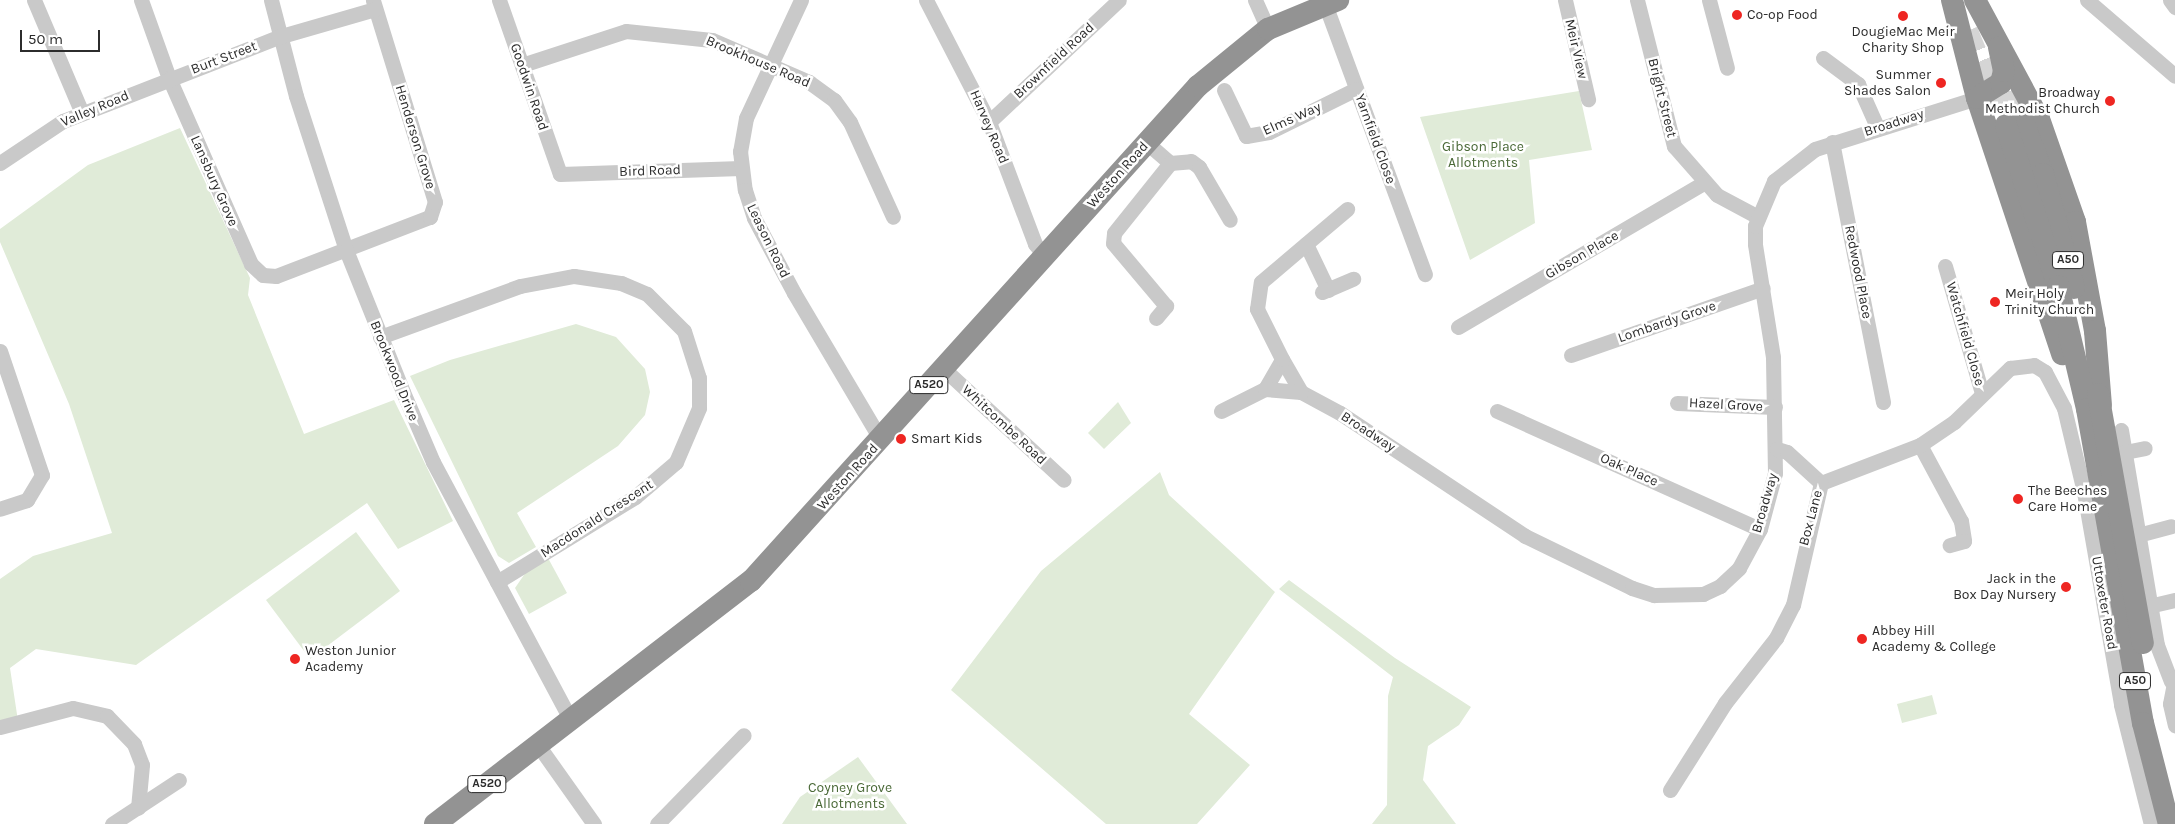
<!DOCTYPE html>
<html>
<head>
<meta charset="utf-8">
<style>
	body { margin:0 }
	#map { position:relative; width:2175px; height:824px; overflow:hidden; background:#fff; font-family:Karla,sans-serif }
	div>[style] { position:absolute }
	[style*='--x'] { left:calc(var(--x)*1px); top:calc(var(--y)*1px); width:calc(var(--w)*1px); rotate:calc(var(--a)*1deg) }
	.green>* { inset:0; background:#e0ebd8 }
	.highway-tunnel>* { height:22px; margin-top:-11px; transform-origin:0; background:repeating-linear-gradient(90deg,#d5d5d5 0 22px,transparent 0 33px) }
	.minor>* { height:15px; margin:-7.5px; padding:0 7.5px; transform-origin:7.5px; border-radius:7.5px; background:#c9c9c9 }
	.highway>* { height:22px; margin:-11px; padding:0 11px; transform-origin:11px; border-radius:11px; background:#939393 }
	.dots>* { width:14px; height:14px; translate:-50% -50%; box-sizing:border-box; border:2px solid #fff; border-radius:50% }
	span { translate:-50% -50%; white-space:nowrap; text-align:center; line-height:1.15; -webkit-text-stroke:5px #fff; paint-order:stroke }
	.shield-label span { padding:1px 4px; background:#fff; border:1px solid; border-radius:4px; -webkit-text-stroke-width:0 }
	.shield-label { font-size:12px; color:#2c2c2c; font-weight:700 }
	.poi-label { font-size:14px; color:#2c2c2c }
	.left { translate:0 -50%; text-align:left }
	.right { translate:-100% -50%; text-align:right }
	.street-label { font-size:14px; color:#2c2c2c }
	.park-label { font-size:14px; color:#4a6937 }
	.scale { position:absolute; left:20px; top:30px; width:80px; height:22px; box-sizing:border-box; border:2px solid #2c2c2c; border-top:0; padding-left:6px; font-size:15px; line-height:18px; white-space:nowrap; color:#2c2c2c; -webkit-text-stroke:4px #fff; paint-order:stroke }
</style>
</head>
<body>
<div id="map">
	<div class="green">
		<div style="clip-path:polygon(1579px 91px,1592px 150px,1529px 160px,1535px 223px,1470px 260px,1420px 117px)"></div>
		<div style="clip-path:polygon(180px 128px,250px 278px,248px 295px,304px 434px,394px 400px,453px 521px,398px 549px,367px 503px,136px 665px,36px 649px,10px 668px,18px 721px,0 727px,0 579px,33px 556px,112px 533px,69px 404px,0 242px,0 229px,88px 165px)"></div>
		<div style="clip-path:polygon(576px 324px,616px 337px,645px 369px,650px 392px,645px 415px,618px 446px,517px 513px,536px 547px,509px 563px,498px 556px,410px 376px,450px 360px)"></div>
		<div style="clip-path:polygon(1118px 402px,1131px 423px,1104px 449px,1088px 433px)"></div>
		<div style="clip-path:polygon(1160px 472px,1169px 495px,1275px 592px,1189px 714px,1250px 765px,1197px 824px,1106px 824px,951px 690px,1041px 571px)"></div>
		<div style="clip-path:polygon(356px 532px,400px 591px,310px 659px,266px 600px)"></div>
		<div style="clip-path:polygon(548px 558px,567px 593px,529px 614px,515px 588px,526px 572px)"></div>
		<div style="clip-path:polygon(1289px 580px,1395px 658px,1471px 707px,1459px 725px,1428px 746px,1423px 780px,1456px 824px,1372px 824px,1387px 805px,1388px 696px,1393px 677px,1279px 589px)"></div>
		<div style="clip-path:polygon(1932px 695px,1937px 714px,1902px 723px,1897px 704px)"></div>
		<div style="clip-path:polygon(858px 757px,907px 824px,782px 824px,800px 797px)"></div>
	</div>
	<div class="highway-tunnel">
		<div style="--x:1967;--y:31;--w:102;--a:67.5"></div>
		<div style="--x:1998;--y:60;--w:64;--a:67.9"></div>
	</div>
	<div class="minor">
		<div style="--x:34;--y:0;--w:123;--a:67"></div>
		<div style="--x:141;--y:0;--w:83;--a:70.3"></div>
		<div style="--x:169;--y:78;--w:203;--a:66.2"></div>
		<div style="--x:251;--y:264;--w:16;--a:43"></div>
		<div style="--x:263;--y:275;--w:13;--a:4"></div>
		<div style="--x:276;--y:276;--w:165;--a:-21"></div>
		<div style="--x:430;--y:217;--w:16;--a:-72"></div>
		<div style="--x:435;--y:202;--w:211;--a:-107.1"></div>
		<div style="--x:271;--y:0;--w:99;--a:75.4"></div>
		<div style="--x:296;--y:96;--w:162;--a:72"></div>
		<div style="--x:346;--y:250;--w:153;--a:68.1"></div>
		<div style="--x:403;--y:392;--w:76;--a:66.8"></div>
		<div style="--x:433;--y:462;--w:293;--a:61.9"></div>
		<div style="--x:499;--y:0;--w:184;--a:70.7"></div>
		<div style="--x:560;--y:174;--w:181;--a:-1.9"></div>
		<div style="--x:801;--y:0;--w:130;--a:115"></div>
		<div style="--x:746;--y:118;--w:34;--a:100"></div>
		<div style="--x:740;--y:151;--w:39;--a:83"></div>
		<div style="--x:745;--y:190;--w:29;--a:72"></div>
		<div style="--x:754;--y:218;--w:85;--a:61.9"></div>
		<div style="--x:794;--y:293;--w:171;--a:59.4"></div>
		<div style="--x:926;--y:0;--w:137;--a:62.7"></div>
		<div style="--x:989;--y:122;--w:130;--a:69.3"></div>
		<div style="--x:1035;--y:244;--w:17;--a:50"></div>
		<div style="--x:1255;--y:0;--w:32;--a:66"></div>
		<div style="--x:1565;--y:0;--w:102;--a:76.9"></div>
		<div style="--x:1637;--y:0;--w:151;--a:75.8"></div>
		<div style="--x:1674;--y:146;--w:65;--a:48.7"></div>
		<div style="--x:1717;--y:195;--w:47;--a:28.2"></div>
		<div style="--x:1709;--y:0;--w:70;--a:75.2"></div>
		<div style="--x:2087;--y:0;--w:116;--a:40.8"></div>
		<div style="--x:2170;--y:0;--w:9;--a:54"></div>
		<div style="--x:1325;--y:4;--w:288;--a:69.7"></div>
		<div style="--x:1823;--y:58;--w:44;--a:36.6"></div>
		<div style="--x:1858;--y:84;--w:49;--a:66"></div>
		<div style="--x:522;--y:65;--w:109;--a:-18.1"></div>
		<div style="--x:626;--y:31;--w:86;--a:6"></div>
		<div style="--x:712;--y:40;--w:106;--a:23.4"></div>
		<div style="--x:809;--y:82;--w:31;--a:36"></div>
		<div style="--x:834;--y:100;--w:27;--a:54"></div>
		<div style="--x:850;--y:122;--w:104;--a:65.6"></div>
		<div style="--x:1224;--y:90;--w:51;--a:64.4"></div>
		<div style="--x:1246;--y:136;--w:23;--a:-10"></div>
		<div style="--x:1269;--y:132;--w:97;--a:-26.3"></div>
		<div style="--x:989;--y:122;--w:178;--a:-43.2"></div>
		<div style="--x:1832;--y:142;--w:265;--a:78.9"></div>
		<div style="--x:1147;--y:143;--w:30;--a:41"></div>
		<div style="--x:1170;--y:163;--w:21;--a:-5"></div>
		<div style="--x:1191;--y:161;--w:10;--a:37"></div>
		<div style="--x:1199;--y:167;--w:61;--a:59.7"></div>
		<div style="--x:0;--y:163;--w:76;--a:-33.7"></div>
		<div style="--x:63;--y:121;--w:231;--a:-21.3"></div>
		<div style="--x:278;--y:37;--w:101;--a:-16.1"></div>
		<div style="--x:1306;--y:244;--w:51;--a:64.4"></div>
		<div style="--x:1945;--y:266;--w:132;--a:73.8"></div>
		<div style="--x:1322;--y:292;--w:34;--a:-23"></div>
		<div style="--x:1156;--y:318;--w:16;--a:-50"></div>
		<div style="--x:1166;--y:306;--w:82;--a:-130.1"></div>
		<div style="--x:1113;--y:243;--w:10;--a:-84"></div>
		<div style="--x:1114;--y:233;--w:90;--a:-51.3"></div>
		<div style="--x:1458;--y:327;--w:286;--a:-30.4"></div>
		<div style="--x:380;--y:337;--w:149;--a:-20"></div>
		<div style="--x:520;--y:286;--w:55;--a:-10.5"></div>
		<div style="--x:574;--y:276;--w:48;--a:8.5"></div>
		<div style="--x:621;--y:283;--w:28;--a:23"></div>
		<div style="--x:647;--y:294;--w:52;--a:45"></div>
		<div style="--x:684;--y:331;--w:49;--a:72.3"></div>
		<div style="--x:699;--y:378;--w:30;--a:90"></div>
		<div style="--x:699;--y:408;--w:59;--a:113.1"></div>
		<div style="--x:676;--y:462;--w:54;--a:139.5"></div>
		<div style="--x:635;--y:497;--w:162;--a:148.4"></div>
		<div style="--x:0;--y:351;--w:131;--a:71.3"></div>
		<div style="--x:42;--y:475;--w:29;--a:121"></div>
		<div style="--x:27;--y:500;--w:28;--a:162"></div>
		<div style="--x:1571;--y:355;--w:203;--a:-19.2"></div>
		<div style="--x:1282;--y:359;--w:38;--a:60"></div>
		<div style="--x:1301;--y:392;--w:44;--a:28.3"></div>
		<div style="--x:1340;--y:413;--w:222;--a:33.6"></div>
		<div style="--x:1525;--y:536;--w:119;--a:25.9"></div>
		<div style="--x:1632;--y:588;--w:23;--a:18"></div>
		<div style="--x:1654;--y:595;--w:49;--a:-1.2"></div>
		<div style="--x:1703;--y:594;--w:19;--a:-25"></div>
		<div style="--x:1720;--y:586;--w:26;--a:-43"></div>
		<div style="--x:1739;--y:568;--w:44;--a:-61.7"></div>
		<div style="--x:1760;--y:529;--w:58;--a:-75"></div>
		<div style="--x:1775;--y:473;--w:116;--a:-91"></div>
		<div style="--x:1773;--y:357;--w:114;--a:-99.1"></div>
		<div style="--x:1755;--y:244;--w:18;--a:-90"></div>
		<div style="--x:1755;--y:226;--w:49;--a:-67.1"></div>
		<div style="--x:1774;--y:181;--w:52;--a:-38"></div>
		<div style="--x:1815;--y:149;--w:170;--a:-17.5"></div>
		<div style="--x:944;--y:369;--w:163;--a:42.8"></div>
		<div style="--x:1265;--y:389;--w:34;--a:-60"></div>
		<div style="--x:1282;--y:359;--w:56;--a:-116.6"></div>
		<div style="--x:1257;--y:309;--w:27;--a:-82"></div>
		<div style="--x:1261;--y:282;--w:113;--a:-40.3"></div>
		<div style="--x:1677;--y:403;--w:98;--a:2.3"></div>
		<div style="--x:1221;--y:411;--w:49;--a:-26.6"></div>
		<div style="--x:1265;--y:389;--w:36;--a:5"></div>
		<div style="--x:1497;--y:411;--w:288;--a:24.2"></div>
		<div style="--x:2121;--y:430;--w:218;--a:80.5"></div>
		<div style="--x:2157;--y:645;--w:39;--a:69"></div>
		<div style="--x:1920;--y:445;--w:86;--a:61.7"></div>
		<div style="--x:1961;--y:521;--w:20;--a:81"></div>
		<div style="--x:1964;--y:541;--w:15;--a:164"></div>
		<div style="--x:1777;--y:449;--w:10;--a:17"></div>
		<div style="--x:1787;--y:452;--w:46;--a:42.4"></div>
		<div style="--x:2125;--y:452;--w:20;--a:-11"></div>
		<div style="--x:1821;--y:483;--w:106;--a:-21"></div>
		<div style="--x:1920;--y:445;--w:41;--a:-34.1"></div>
		<div style="--x:1954;--y:422;--w:78;--a:-44"></div>
		<div style="--x:2010;--y:368;--w:24;--a:-7"></div>
		<div style="--x:2034;--y:365;--w:13;--a:32"></div>
		<div style="--x:2045;--y:372;--w:41;--a:62.2"></div>
		<div style="--x:2064;--y:408;--w:86;--a:76.6"></div>
		<div style="--x:2084;--y:492;--w:216;--a:80.1"></div>
		<div style="--x:2121;--y:705;--w:123;--a:75.9"></div>
		<div style="--x:2138;--y:535;--w:34;--a:-15"></div>
		<div style="--x:2149;--y:606;--w:27;--a:-13"></div>
		<div style="--x:2175;--y:678;--w:26;--a:101"></div>
		<div style="--x:2170;--y:704;--w:22;--a:77"></div>
		<div style="--x:0;--y:727;--w:75;--a:-14.6"></div>
		<div style="--x:73;--y:708;--w:35;--a:13"></div>
		<div style="--x:107;--y:716;--w:39;--a:46"></div>
		<div style="--x:134;--y:744;--w:22;--a:69"></div>
		<div style="--x:142;--y:765;--w:43;--a:95.3"></div>
		<div style="--x:538;--y:745;--w:97;--a:54.7"></div>
		<div style="--x:1670;--y:790;--w:103;--a:-57.7"></div>
		<div style="--x:1725;--y:703;--w:83;--a:-51.9"></div>
		<div style="--x:1776;--y:638;--w:37;--a:-63"></div>
		<div style="--x:1793;--y:605;--w:125;--a:-77.1"></div>
		<div style="--x:112;--y:824;--w:80;--a:-33.3"></div>
		<div style="--x:657;--y:824;--w:124;--a:-45.7"></div>
	</div>
	<div class="highway">
		<div style="--x:1952;--y:0;--w:101;--a:75.7"></div>
		<div style="--x:1977;--y:98;--w:270;--a:71.6"></div>
		<div style="--x:1975;--y:0;--w:135;--a:61.7"></div>
		<div style="--x:2039;--y:119;--w:109;--a:70.7"></div>
		<div style="--x:2075;--y:222;--w:111;--a:79.6"></div>
		<div style="--x:2095;--y:331;--w:74;--a:85.4"></div>
		<div style="--x:1977;--y:98;--w:28;--a:-32"></div>
		<div style="--x:2001;--y:83;--w:12;--a:-76"></div>
		<div style="--x:2004;--y:71;--w:24;--a:-102"></div>
		<div style="--x:2022;--y:119;--w:59;--a:69.1"></div>
		<div style="--x:2043;--y:174;--w:118;--a:74.8"></div>
		<div style="--x:2006;--y:125;--w:169;--a:72.1"></div>
		<div style="--x:2058;--y:286;--w:126;--a:76.7"></div>
		<div style="--x:2087;--y:409;--w:319;--a:79.9"></div>
		<div style="--x:2143;--y:723;--w:104;--a:75.6"></div>
		<div style="--x:2098;--y:394;--w:253;--a:79.8"></div>
		<div style="--x:435;--y:824;--w:399;--a:-37.6"></div>
		<div style="--x:751;--y:581;--w:667;--a:-47.92"></div>
		<div style="--x:1198;--y:86;--w:90;--a:-39.2"></div>
		<div style="--x:1268;--y:29;--w:76;--a:-22.5"></div>
	</div>
	<div class="dots">
		<div style="left:1737px;top:15px;background:#ee2622"></div>
		<div style="left:1903px;top:16px;background:#ee2622"></div>
		<div style="left:1941px;top:83px;background:#ee2622"></div>
		<div style="left:2110px;top:101px;background:#ee2622"></div>
		<div style="left:1995px;top:302px;background:#ee2622"></div>
		<div style="left:901px;top:439px;background:#ee2622"></div>
		<div style="left:2018px;top:499px;background:#ee2622"></div>
		<div style="left:2066px;top:587px;background:#ee2622"></div>
		<div style="left:1862px;top:639px;background:#ee2622"></div>
		<div style="left:295px;top:659px;background:#ee2622"></div>
	</div>
	<div class="shield-label">
		<span style="left:2068px;top:260px">A50</span>
		<span style="left:929px;top:385px">A520</span>
		<span style="left:2135px;top:681px">A50</span>
		<span style="left:487px;top:784px">A520</span>
	</div>
	<div class="poi-label">
		<span class="left" style="left:1747px;top:15px">Co-op Food</span>
		<span style="left:1903px;top:40px">DougieMac Meir<br>Charity Shop</span>
		<span class="right" style="left:1931px;top:83px">Summer<br>Shades Salon</span>
		<span class="right" style="left:2100px;top:101px">Broadway<br>Methodist Church</span>
		<span class="left" style="left:2005px;top:302px">Meir Holy<br>Trinity Church</span>
		<span class="left" style="left:911px;top:439px">Smart Kids</span>
		<span class="left" style="left:2028px;top:499px">The Beeches<br>Care Home</span>
		<span class="right" style="left:2056px;top:587px">Jack in the<br>Box Day Nursery</span>
		<span class="left" style="left:1872px;top:639px">Abbey Hill<br>Academy &amp; College</span>
		<span class="left" style="left:305px;top:659px">Weston Junior<br>Academy</span>
	</div>
	<div class="street-label">
		<span style="left:1576px;top:49px;rotate:77deg">Meir View</span>
		<span style="left:224px;top:58px;rotate:-21deg">Burt Street</span>
		<span style="left:1054px;top:61px;rotate:-43deg">Brownfield Road</span>
		<span style="left:758px;top:62px;rotate:23deg">Brookhouse Road</span>
		<span style="left:529px;top:87px;rotate:71deg">Goodwin Road</span>
		<span style="left:1662px;top:98px;rotate:76deg">Bright Street</span>
		<span style="left:95px;top:109px;rotate:-23deg">Valley Road</span>
		<span style="left:1292px;top:119px;rotate:-24deg">Elms Way</span>
		<span style="left:1894px;top:123px;rotate:-18deg">Broadway</span>
		<span style="left:989px;top:127px;rotate:67deg">Harvey Road</span>
		<span style="left:415px;top:137px;rotate:73deg">Henderson Grove</span>
		<span style="left:1375px;top:139px;rotate:70deg">Yarnfield Close</span>
		<span style="left:650px;top:171px;rotate:-2deg">Bird Road</span>
		<span style="left:1118px;top:175px;rotate:-48deg">Weston Road</span>
		<span style="left:214px;top:181px;rotate:66deg">Lansbury Grove</span>
		<span style="left:768px;top:241px;rotate:64deg">Leason Road</span>
		<span style="left:1582px;top:255px;rotate:-30deg">Gibson Place</span>
		<span style="left:1858px;top:272px;rotate:79deg">Redwood Place</span>
		<span style="left:1667px;top:322px;rotate:-19deg">Lombardy Grove</span>
		<span style="left:1965px;top:334px;rotate:74deg">Watchfield Close</span>
		<span style="left:394px;top:371px;rotate:68deg">Brookwood Drive</span>
		<span style="left:1726px;top:405px;rotate:3deg">Hazel Grove</span>
		<span style="left:1004px;top:425px;rotate:43deg">Whitcombe Road</span>
		<span style="left:1368px;top:432px;rotate:33deg">Broadway</span>
		<span style="left:1629px;top:470px;rotate:24deg">Oak Place</span>
		<span style="left:848px;top:477px;rotate:-48deg">Weston Road</span>
		<span style="left:1765px;top:503px;rotate:-74deg">Broadway</span>
		<span style="left:1811px;top:518px;rotate:-75deg">Box Lane</span>
		<span style="left:597px;top:519px;rotate:-33deg">Macdonald Crescent</span>
		<span style="left:2104px;top:603px;rotate:80deg">Uttoxeter Road</span>
	</div>
	<div class="park-label">
		<span style="left:1483px;top:155px">Gibson Place<br>Allotments</span>
		<span style="left:850px;top:796px">Coyney Grove<br>Allotments</span>
	</div>
	<div class="scale">50 m</div>
</div>
</body>
</html>
